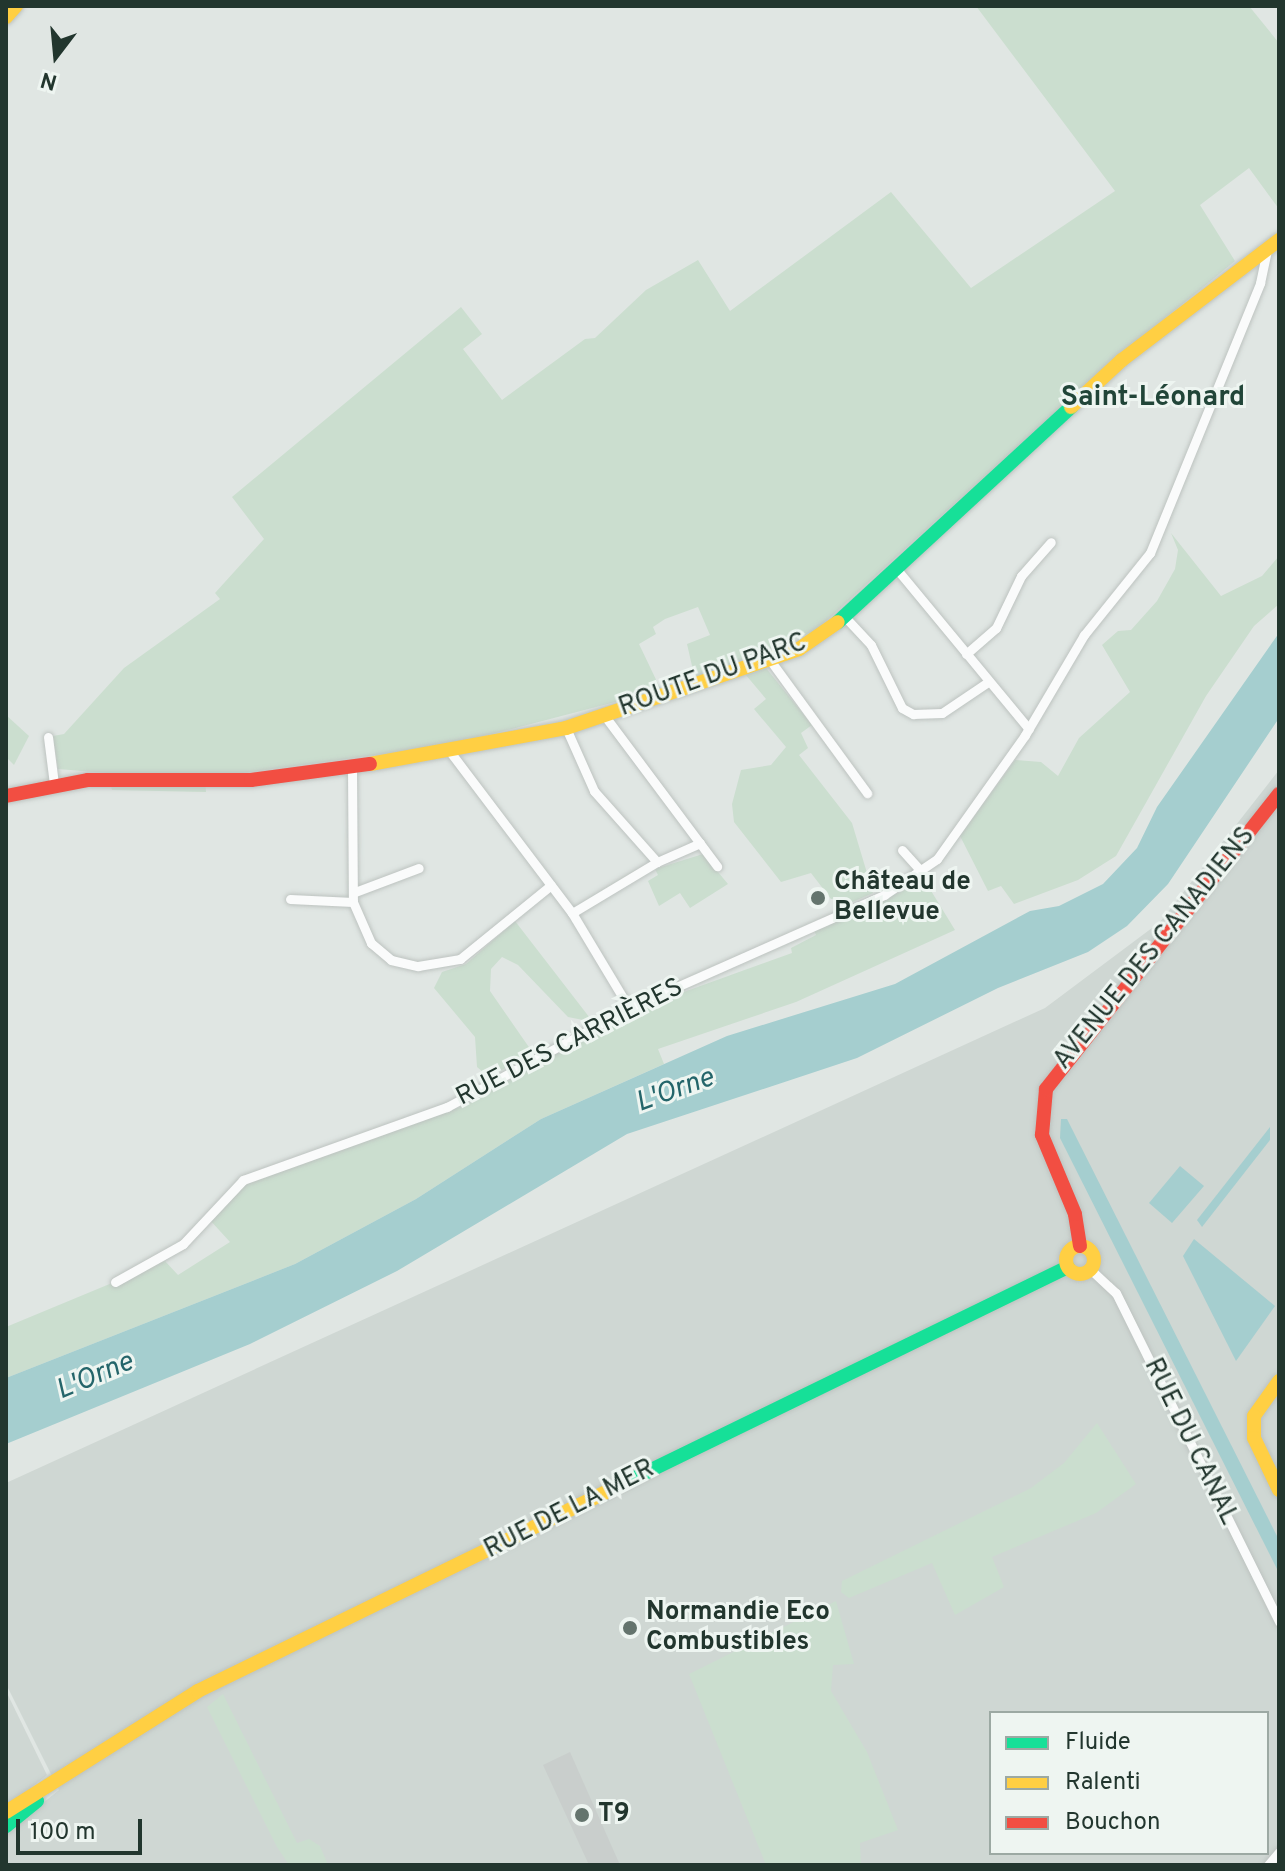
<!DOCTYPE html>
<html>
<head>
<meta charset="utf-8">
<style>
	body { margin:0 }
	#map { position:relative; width:1285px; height:1871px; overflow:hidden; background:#e0e6e3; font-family:Overpass,sans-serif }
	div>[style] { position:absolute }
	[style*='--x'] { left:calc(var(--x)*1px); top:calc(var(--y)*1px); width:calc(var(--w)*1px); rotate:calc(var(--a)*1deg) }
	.built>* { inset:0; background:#cfd7d3 }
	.green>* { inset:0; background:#cbdecf }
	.water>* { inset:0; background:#a5cecf }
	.building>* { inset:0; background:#c9cecc }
	.roads { filter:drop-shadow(0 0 2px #bdc3c0) drop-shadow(0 0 2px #bdc3c0) }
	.street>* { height:9px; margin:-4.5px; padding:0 4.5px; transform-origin:4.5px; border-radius:4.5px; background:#fafbfb }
	.fast>* { height:14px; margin:-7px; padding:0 7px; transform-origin:7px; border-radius:7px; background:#16e098 }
	.slow>* { height:14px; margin:-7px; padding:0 7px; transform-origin:7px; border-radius:7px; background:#ffcf43 }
	.slow>.ring { margin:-7px; padding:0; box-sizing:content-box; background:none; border:14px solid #ffcf43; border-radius:50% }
	.jam>* { height:14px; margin:-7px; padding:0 7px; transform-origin:7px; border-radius:7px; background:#f24e42 }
	.dots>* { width:22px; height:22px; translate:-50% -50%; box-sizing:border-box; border:4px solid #eef5f1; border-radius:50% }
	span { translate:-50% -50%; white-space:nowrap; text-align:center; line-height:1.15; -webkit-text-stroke:6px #eef5f1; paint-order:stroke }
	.street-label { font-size:26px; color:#22362e }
	.poi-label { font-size:26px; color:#22362e; font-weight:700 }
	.left { translate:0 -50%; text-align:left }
	.neighbourhood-label { font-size:28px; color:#214538; font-weight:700 }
	.water-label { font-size:28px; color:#24656a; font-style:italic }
	.frame { position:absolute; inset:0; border:8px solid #22362e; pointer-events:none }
	.legend { position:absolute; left:989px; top:1711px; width:280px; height:144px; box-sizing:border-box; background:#eef5f1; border:2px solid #9ca9a3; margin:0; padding:10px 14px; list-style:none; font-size:24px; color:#22362e }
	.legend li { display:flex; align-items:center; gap:16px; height:40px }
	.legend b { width:40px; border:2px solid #9ca9a3 }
	.north { position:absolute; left:16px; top:16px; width:80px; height:80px; -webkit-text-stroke:6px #eef5f1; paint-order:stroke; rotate:196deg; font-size:22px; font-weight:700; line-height:32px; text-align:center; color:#22362e }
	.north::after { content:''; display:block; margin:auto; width:28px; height:36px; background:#22362e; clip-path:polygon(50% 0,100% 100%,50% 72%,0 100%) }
	.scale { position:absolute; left:16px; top:1819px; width:126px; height:36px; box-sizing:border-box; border:4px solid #22362e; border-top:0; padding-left:10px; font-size:24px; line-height:28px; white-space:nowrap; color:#22362e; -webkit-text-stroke:6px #eef5f1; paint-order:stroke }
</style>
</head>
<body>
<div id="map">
	<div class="built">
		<div style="clip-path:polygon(evenodd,1279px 770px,1279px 1865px,6px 1865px,6px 1833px,59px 1790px,6px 1684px,6px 1483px,1045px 1008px,1160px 922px,1279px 770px,991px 1713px,1267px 1713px,1267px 1853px,991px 1853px,991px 1713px)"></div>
		<div style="clip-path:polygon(6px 1691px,47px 1775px,6px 1807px)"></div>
	</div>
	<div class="green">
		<div style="clip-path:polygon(976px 6px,1249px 6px,1279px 43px,1279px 209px,1249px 168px,1200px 205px,1235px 261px,1098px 373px,815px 631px,695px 679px,687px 644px,710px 635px,698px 607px,665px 619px,653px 627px,656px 634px,639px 644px,661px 690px,450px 745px,205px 778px,206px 792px,112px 790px,107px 773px,58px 769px,53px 736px,64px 734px,124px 668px,220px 599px,215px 593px,264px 539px,232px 497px,461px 307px,482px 334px,463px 349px,502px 400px,585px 339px,595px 338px,646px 290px,698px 260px,730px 311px,891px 192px,971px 288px,1115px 191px)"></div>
		<div style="clip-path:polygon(1171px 533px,1221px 596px,1262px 576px,1279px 556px,1279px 604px,1254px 626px,1206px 696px,1116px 856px,1078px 880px,1014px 904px,1001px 886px,988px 891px,960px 836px,1015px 760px,1041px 762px,1058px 776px,1079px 738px,1130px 692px,1102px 645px,1118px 631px,1131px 630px,1157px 601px,1175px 569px,1178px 550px)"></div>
		<div style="clip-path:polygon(766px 668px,812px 725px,801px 733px,808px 748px,799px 755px,852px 823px,873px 893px,848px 904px,844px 897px,831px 899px,811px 873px,781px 882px,734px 822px,732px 804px,741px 770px,771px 765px,786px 747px,754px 709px,766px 699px,745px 674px)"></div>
		<div style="clip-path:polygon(6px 715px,29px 736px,14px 765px,6px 757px)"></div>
		<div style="clip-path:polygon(703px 854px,728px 884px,690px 908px,680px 893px,659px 906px,648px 881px,658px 875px,655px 869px)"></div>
		<div style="clip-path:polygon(922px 876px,955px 930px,796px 1002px,658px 1049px,664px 1064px,541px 1119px,416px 1199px,295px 1264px,6px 1378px,6px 1327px,165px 1261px,178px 1275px,230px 1242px,209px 1219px,252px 1179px,466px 1105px,634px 1010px,792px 953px,791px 948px,816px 935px,813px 928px,903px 891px)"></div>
		<div style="clip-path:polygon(515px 921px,593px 1022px,568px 1017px,518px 965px,502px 957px,491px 969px,490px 991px,533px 1053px,489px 1077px,477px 1067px,475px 1037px,434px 988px,442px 972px,466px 964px)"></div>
		<div style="clip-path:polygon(1097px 1423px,1136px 1484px,1096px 1513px,992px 1557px,1004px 1587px,955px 1615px,932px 1563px,849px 1598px,841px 1592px,842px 1581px,1031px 1488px,1064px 1463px)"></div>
		<div style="clip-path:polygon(836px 1601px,854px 1664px,833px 1665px,831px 1691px,867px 1752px,898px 1830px,860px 1843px,861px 1865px,766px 1865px,689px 1674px)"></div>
		<div style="clip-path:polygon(223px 1694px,297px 1843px,309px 1839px,320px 1846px,328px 1865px,289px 1865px,277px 1847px,207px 1707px)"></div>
	</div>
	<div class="water">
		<div style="clip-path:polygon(1279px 633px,1279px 718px,1168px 884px,1127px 926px,1088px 952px,998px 988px,857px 1058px,627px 1134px,397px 1271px,250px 1344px,6px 1444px,6px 1378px,295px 1264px,416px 1199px,541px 1119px,727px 1036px,895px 984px,1030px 911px,1059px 906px,1103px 884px,1137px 848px,1157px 807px)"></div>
		<div style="clip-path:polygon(1061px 1119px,1067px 1119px,1279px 1540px,1279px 1573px,1060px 1138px)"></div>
		<div style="clip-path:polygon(1270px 1127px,1270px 1140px,1202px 1227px,1197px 1220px)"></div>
		<div style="clip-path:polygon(1180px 1166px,1204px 1186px,1172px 1223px,1149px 1203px)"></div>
		<div style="clip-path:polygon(1194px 1239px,1275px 1306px,1236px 1361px,1183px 1256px)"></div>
	</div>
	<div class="building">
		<div style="clip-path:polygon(570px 1752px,620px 1865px,589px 1865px,543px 1765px)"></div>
	</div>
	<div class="roads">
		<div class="street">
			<div style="--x:895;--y:567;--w:210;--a:50.4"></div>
			<div style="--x:845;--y:617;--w:38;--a:47"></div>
			<div style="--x:871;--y:645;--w:70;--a:63.8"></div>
			<div style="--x:902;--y:708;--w:13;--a:29"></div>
			<div style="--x:913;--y:714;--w:29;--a:-2"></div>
			<div style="--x:942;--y:713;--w:55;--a:-34"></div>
			<div style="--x:966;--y:654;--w:40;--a:-41"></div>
			<div style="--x:996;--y:628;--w:58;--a:-64.3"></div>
			<div style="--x:1021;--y:576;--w:45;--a:-48.6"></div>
			<div style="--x:770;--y:660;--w:165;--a:53.9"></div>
			<div style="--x:604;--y:715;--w:189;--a:53.2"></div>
			<div style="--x:566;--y:728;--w:69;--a:66"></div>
			<div style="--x:594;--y:791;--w:95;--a:48.4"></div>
			<div style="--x:657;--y:862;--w:99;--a:149"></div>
			<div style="--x:48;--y:737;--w:47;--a:82.7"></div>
			<div style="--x:451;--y:753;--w:201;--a:52.9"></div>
			<div style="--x:572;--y:913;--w:111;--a:59"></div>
			<div style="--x:352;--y:768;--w:134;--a:89.6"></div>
			<div style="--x:353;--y:902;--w:45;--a:66.3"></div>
			<div style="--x:371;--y:943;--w:26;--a:40"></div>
			<div style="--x:391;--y:960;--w:28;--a:13"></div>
			<div style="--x:418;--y:966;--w:43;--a:-9.5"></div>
			<div style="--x:460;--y:959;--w:117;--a:-39.1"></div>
			<div style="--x:902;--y:850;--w:30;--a:48"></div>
			<div style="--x:657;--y:862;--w:47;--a:-23.8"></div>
			<div style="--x:355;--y:892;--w:68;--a:-20.6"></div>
			<div style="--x:290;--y:899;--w:63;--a:2.7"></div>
			<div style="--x:1090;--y:1269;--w:35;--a:43"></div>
			<div style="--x:1116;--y:1293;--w:367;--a:63.6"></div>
			<div style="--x:115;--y:1282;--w:78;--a:-29.2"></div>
			<div style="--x:183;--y:1244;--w:88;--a:-46.8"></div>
			<div style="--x:243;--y:1180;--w:217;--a:-19.7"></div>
			<div style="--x:447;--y:1107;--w:207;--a:-28.5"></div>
			<div style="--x:629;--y:1008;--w:279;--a:-23.9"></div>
			<div style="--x:884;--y:895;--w:64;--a:-34.2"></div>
			<div style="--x:937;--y:859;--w:152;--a:-54.6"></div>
			<div style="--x:1025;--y:735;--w:116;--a:-59.5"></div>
			<div style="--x:1084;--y:635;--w:105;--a:-51.2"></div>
			<div style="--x:1150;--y:553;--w:292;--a:-67.8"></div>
			<div style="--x:1260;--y:283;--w:33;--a:-78"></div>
			<div style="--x:1268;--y:1865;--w:17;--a:-50"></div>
		</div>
		<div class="fast">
			<div style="--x:838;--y:622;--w:317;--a:-42.7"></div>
			<div style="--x:612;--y:1489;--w:507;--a:-25.96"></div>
			<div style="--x:6;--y:1826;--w:40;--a:-39"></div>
		</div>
		<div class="slow">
			<div style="--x:6;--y:17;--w:15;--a:-48"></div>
			<div style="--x:1071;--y:407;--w:69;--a:-42.7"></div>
			<div style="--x:1122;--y:360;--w:198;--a:-37.4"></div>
			<div style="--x:370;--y:764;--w:199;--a:-10.4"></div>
			<div style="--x:566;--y:728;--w:246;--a:-18.7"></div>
			<div style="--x:799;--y:649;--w:47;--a:-34.7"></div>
			<div class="ring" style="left:1066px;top:1246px;width:14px;height:14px"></div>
			<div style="--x:1279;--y:1381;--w:43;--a:125.5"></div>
			<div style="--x:1254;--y:1416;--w:22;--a:90"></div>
			<div style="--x:1254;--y:1438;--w:58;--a:64.3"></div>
			<div style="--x:6;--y:1812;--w:227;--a:-32.2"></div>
			<div style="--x:198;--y:1691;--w:461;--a:-26"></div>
		</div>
		<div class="jam">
			<div style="--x:6;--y:796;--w:84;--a:-11"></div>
			<div style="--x:88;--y:780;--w:163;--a:0"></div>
			<div style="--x:251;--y:780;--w:120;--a:-7.7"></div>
			<div style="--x:1080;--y:1246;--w:32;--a:-99"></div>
			<div style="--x:1075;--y:1214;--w:86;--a:-112.7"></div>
			<div style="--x:1042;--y:1135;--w:46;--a:-85"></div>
			<div style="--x:1046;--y:1089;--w:376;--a:-51.7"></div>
		</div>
	</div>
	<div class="dots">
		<div style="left:818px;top:898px;background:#64746d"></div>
		<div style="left:630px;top:1628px;background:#64746d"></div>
		<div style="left:582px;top:1815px;background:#64746d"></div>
	</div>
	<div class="street-label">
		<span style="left:713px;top:676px;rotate:-20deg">ROUTE DU PARC</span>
		<span style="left:1155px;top:949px;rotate:-51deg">AVENUE DES CANADIENS</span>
		<span style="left:570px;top:1043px;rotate:-27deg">RUE DES CARRIÈRES</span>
		<span style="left:1190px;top:1442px;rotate:64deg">RUE DU CANAL</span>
		<span style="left:570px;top:1510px;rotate:-27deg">RUE DE LA MER</span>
	</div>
	<div class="poi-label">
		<span class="left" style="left:834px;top:898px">Château de<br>Bellevue</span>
		<span class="left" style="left:646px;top:1628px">Normandie Eco<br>Combustibles</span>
		<span class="left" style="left:598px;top:1815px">T9</span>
	</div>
	<div class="neighbourhood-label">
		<span style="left:1153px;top:398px">Saint-Léonard</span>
	</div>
	<div class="water-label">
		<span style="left:675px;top:1091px;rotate:-20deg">L'Orne</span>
		<span style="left:95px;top:1377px;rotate:-23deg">L'Orne</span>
	</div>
	<div class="frame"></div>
	<ul class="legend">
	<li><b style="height:10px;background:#16e098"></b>Fluide</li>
	<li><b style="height:10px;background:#ffcf43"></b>Ralenti</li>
	<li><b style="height:10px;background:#f24e42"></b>Bouchon</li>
	</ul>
	<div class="north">N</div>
	<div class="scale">100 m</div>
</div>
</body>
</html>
